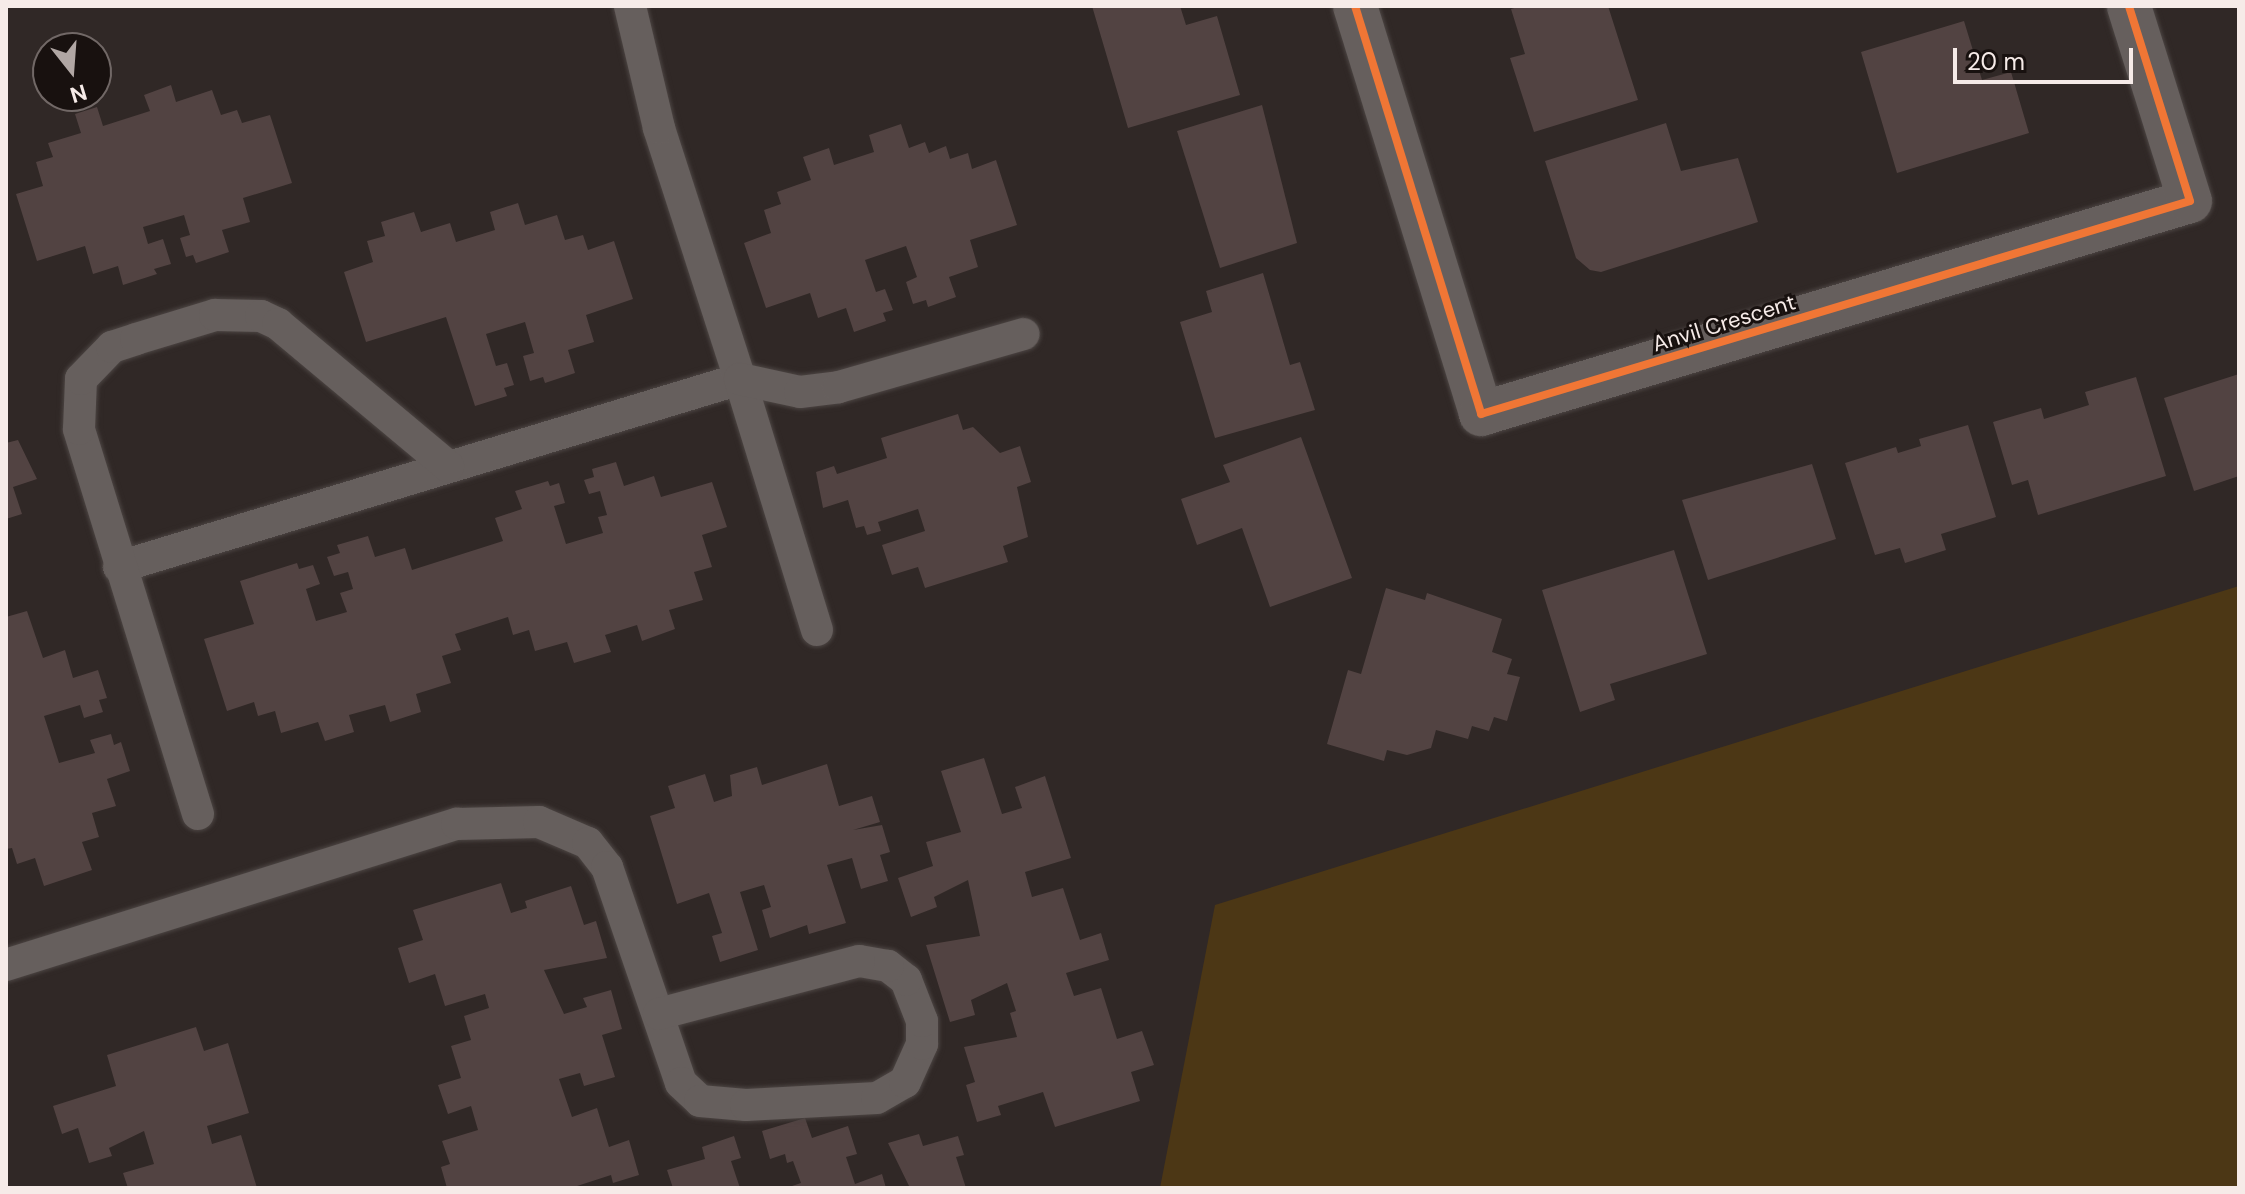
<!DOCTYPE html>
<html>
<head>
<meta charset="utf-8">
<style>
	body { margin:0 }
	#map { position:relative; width:2245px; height:1194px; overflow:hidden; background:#302826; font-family:"DM Sans",sans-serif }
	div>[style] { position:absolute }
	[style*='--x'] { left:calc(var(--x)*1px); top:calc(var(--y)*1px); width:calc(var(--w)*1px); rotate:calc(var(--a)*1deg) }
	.green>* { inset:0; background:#4c3715 }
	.building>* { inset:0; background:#524342 }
	.roads { filter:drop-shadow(0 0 2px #4c4543) drop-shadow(0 0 2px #4c4543) }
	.service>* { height:32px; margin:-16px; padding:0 16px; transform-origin:16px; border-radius:16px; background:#665f5d }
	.minor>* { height:44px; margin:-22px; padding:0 22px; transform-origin:22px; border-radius:22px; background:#665f5d }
	.cycleway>* { height:8px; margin:-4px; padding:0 4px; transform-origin:4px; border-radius:4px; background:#f07635 }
	span { translate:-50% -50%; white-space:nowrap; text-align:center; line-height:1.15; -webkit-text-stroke:6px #18110f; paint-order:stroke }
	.street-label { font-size:22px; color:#f6ebe8 }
	.frame { position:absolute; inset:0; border:8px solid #f6ebe8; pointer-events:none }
	.north { position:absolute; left:32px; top:32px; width:80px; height:80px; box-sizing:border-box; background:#18110f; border:2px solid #716866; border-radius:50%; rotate:163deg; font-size:22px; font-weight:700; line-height:32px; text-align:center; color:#f6ebe8 }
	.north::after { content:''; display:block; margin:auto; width:28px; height:36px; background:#b1a7a4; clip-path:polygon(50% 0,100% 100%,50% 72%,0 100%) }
	.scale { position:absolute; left:1953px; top:48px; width:180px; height:36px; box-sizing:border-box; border:4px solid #f6ebe8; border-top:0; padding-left:10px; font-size:24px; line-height:28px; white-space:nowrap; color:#f6ebe8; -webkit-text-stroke:6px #18110f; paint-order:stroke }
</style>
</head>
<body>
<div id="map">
	<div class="green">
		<div style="clip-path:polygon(2239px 586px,2239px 1188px,1160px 1188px,1215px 905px)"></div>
	</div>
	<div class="building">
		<div style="clip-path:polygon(1092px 6px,1180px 6px,1186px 25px,1217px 16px,1240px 95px,1128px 128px)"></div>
		<div style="clip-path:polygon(1521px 6px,1608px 6px,1638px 100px,1534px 132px,1510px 58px,1525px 54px,1511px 9px)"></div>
		<div style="clip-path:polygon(1964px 21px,1982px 80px,2011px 72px,2029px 133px,1897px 173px,1861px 52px)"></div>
		<div style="clip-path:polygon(171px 85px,176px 102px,212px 90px,221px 115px,237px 110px,242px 123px,270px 115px,292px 183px,243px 198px,250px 222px,222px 230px,229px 252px,196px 263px,193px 255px,186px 257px,180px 238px,190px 235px,184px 215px,143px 227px,148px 244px,163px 239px,171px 264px,154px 269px,157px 274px,123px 285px,118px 266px,93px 274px,85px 246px,37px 261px,16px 194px,43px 186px,36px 162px,53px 157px,48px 143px,81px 133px,75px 114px,97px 107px,103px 126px,150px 111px,144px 95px)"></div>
		<div style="clip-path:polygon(1262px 105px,1297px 243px,1220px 268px,1177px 131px)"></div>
		<div style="clip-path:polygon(1666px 123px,1681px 171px,1738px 158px,1758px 222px,1601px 272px,1590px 270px,1576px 258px,1545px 161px)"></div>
		<div style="clip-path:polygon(901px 124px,909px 148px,925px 142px,929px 153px,946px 146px,950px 159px,968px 153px,972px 169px,996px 160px,1017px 225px,970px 240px,978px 267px,949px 277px,956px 297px,928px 307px,926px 300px,913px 304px,906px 282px,917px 277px,906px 246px,865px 260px,876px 292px,885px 289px,893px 310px,883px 313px,886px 321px,854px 332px,846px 308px,818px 318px,810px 293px,766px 308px,744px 243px,771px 233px,764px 210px,781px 204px,777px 192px,811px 180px,803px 157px,829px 148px,834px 165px,874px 152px,869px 135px)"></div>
		<div style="clip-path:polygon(518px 203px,525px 225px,557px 215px,565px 240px,583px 235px,588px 250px,614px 241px,633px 299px,586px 315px,594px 342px,568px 350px,575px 373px,545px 383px,543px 377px,530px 381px,523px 356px,534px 353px,525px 322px,486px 334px,496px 366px,507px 363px,514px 385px,504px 388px,507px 396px,475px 406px,446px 317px,366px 342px,344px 272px,373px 262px,367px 241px,385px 236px,381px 222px,414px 212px,421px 232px,450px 223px,456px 242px,495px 230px,490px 212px)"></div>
		<div style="clip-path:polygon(1263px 273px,1290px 365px,1300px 362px,1315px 410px,1215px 438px,1180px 322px,1212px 312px,1206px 291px)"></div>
		<div style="clip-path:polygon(2239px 374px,2239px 476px,2194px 491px,2164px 398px)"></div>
		<div style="clip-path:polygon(2136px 377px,2166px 476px,2038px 515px,2028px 480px,2012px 485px,1993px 422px,2041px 408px,2044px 419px,2089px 405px,2085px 392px)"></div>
		<div style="clip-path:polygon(958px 414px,963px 430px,973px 427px,1000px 453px,1020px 446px,1031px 482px,1017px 487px,1028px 537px,1003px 546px,1008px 562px,925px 588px,918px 567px,892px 575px,882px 545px,925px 531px,918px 509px,878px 522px,881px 531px,867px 535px,864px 526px,856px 528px,848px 500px,823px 508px,816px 472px,834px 466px,837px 474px,887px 458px,881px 438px)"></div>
		<div style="clip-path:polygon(1968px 425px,1996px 517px,1941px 534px,1946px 550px,1905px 563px,1900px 548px,1875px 555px,1845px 463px,1896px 447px,1898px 453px,1921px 446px,1919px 439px)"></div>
		<div style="clip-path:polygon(1301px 437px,1352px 578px,1270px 607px,1242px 528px,1197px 545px,1181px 499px,1230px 482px,1223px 465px)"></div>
		<div style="clip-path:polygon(18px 440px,37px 479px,13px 487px,22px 514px,6px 519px,6px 443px)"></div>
		<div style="clip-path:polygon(616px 462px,624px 486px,654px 476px,661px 497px,712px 482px,727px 527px,702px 535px,712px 567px,694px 572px,703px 600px,669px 610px,675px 629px,642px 641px,637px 625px,605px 635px,611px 652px,574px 663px,567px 642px,535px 651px,529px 630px,513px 635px,508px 617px,455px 634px,461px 650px,442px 656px,451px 683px,416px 694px,421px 712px,390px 722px,385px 705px,349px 715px,354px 732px,325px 741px,318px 722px,281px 733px,275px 711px,258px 716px,254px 702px,227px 711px,204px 639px,254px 624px,240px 581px,297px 563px,299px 569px,313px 565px,320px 584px,306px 589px,316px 621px,347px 612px,340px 593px,353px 589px,348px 572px,334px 576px,327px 557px,340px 553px,337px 545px,368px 536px,375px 557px,405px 548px,412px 570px,503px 541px,495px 518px,522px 509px,515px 491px,548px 481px,550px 486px,559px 483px,565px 503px,554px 506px,566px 544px,603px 533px,598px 517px,607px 515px,600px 491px,589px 494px,584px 480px,594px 477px,592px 469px)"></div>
		<div style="clip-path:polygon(1812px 464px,1836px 539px,1708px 580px,1682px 500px)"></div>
		<div style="clip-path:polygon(1674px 550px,1707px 654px,1610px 684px,1615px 700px,1580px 712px,1542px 590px)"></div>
		<div style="clip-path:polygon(1386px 588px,1425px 600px,1427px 593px,1502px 619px,1492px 652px,1512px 659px,1507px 674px,1520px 677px,1507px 721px,1494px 717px,1489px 731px,1472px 726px,1468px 739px,1436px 730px,1431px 748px,1407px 755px,1387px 750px,1384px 761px,1327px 744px,1348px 670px,1361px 674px)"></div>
		<div style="clip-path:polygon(27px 611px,43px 658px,65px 650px,73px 678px,98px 670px,107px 698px,99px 700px,103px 712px,84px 718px,80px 705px,44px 716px,59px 763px,95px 753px,90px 740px,111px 734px,114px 745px,121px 742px,130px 771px,107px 779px,116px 806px,92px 813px,99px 837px,82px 842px,92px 870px,44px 886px,35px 858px,17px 864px,12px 848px,6px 849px,6px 617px)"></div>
		<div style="clip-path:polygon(984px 758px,1002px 814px,1022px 808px,1015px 787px,1045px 776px,1071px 858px,1025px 872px,1032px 897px,1063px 888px,1080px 940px,1101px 933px,1109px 960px,1066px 973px,1074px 996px,1101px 988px,1117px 1039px,1142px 1031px,1154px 1065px,1131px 1072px,1140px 1101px,1055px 1127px,1043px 1092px,998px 1106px,1001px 1115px,977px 1122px,966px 1085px,975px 1082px,964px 1047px,1017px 1037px,1010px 1013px,1016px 1011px,1007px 983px,971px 1000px,975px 1015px,950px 1022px,926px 945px,980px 936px,968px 880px,934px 897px,937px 907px,911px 917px,898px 878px,933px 866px,926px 842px,961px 832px,941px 771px)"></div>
		<div style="clip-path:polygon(827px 764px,839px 806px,872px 796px,880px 822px,853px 830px,882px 825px,890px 852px,880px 855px,888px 881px,861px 889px,852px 858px,827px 865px,846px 923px,809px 934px,807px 925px,770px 938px,762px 910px,771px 907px,764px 885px,740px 892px,758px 950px,720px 962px,712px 936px,722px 933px,709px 893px,677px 904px,650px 816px,675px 808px,668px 786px,705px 774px,714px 802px,732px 796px,730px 775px,757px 767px,762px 785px)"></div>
		<div style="clip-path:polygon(501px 883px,511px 913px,527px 908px,525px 901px,571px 886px,584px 925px,596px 921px,607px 958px,544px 970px,564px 1014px,587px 1007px,583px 998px,611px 990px,622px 1029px,602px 1035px,615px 1077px,584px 1086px,580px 1073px,559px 1079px,572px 1117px,597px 1108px,609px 1147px,629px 1140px,639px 1175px,613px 1183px,611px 1175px,571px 1188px,447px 1188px,441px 1167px,450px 1164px,442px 1141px,478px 1130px,471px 1106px,448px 1114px,438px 1085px,461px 1078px,451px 1046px,471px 1040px,464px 1016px,489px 1008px,485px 994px,445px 1006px,435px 974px,409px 983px,398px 948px,423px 940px,413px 910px)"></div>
		<div style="clip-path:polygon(196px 1027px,204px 1051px,228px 1043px,249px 1113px,207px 1126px,212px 1144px,241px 1135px,257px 1188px,128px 1188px,123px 1173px,154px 1164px,144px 1131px,109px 1148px,112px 1156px,89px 1163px,78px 1128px,62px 1134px,53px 1106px,116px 1086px,107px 1055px)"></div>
		<div style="clip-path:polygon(805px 1118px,812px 1138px,848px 1126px,857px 1154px,846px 1157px,855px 1184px,882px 1174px,886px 1188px,786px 1188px,801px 1183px,793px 1161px,787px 1163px,785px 1154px,770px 1159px,762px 1131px)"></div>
		<div style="clip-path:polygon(919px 1134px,923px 1146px,958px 1136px,964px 1155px,956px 1157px,966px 1188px,910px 1188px,888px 1143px)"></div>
		<div style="clip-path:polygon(734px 1136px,741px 1158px,731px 1161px,740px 1188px,673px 1188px,667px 1170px,705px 1159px,702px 1147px)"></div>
	</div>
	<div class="roads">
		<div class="service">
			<div style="--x:119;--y:567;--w:649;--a:-16.84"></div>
			<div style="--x:740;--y:379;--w:264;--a:-107.9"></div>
			<div style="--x:659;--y:128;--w:125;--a:-103.4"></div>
			<div style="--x:817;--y:630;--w:263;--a:-107.1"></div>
			<div style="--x:740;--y:379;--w:61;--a:12.2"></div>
			<div style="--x:800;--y:392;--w:39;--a:-7"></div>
			<div style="--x:839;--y:387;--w:192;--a:-16"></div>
			<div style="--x:198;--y:814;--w:403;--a:-107.2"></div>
			<div style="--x:79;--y:429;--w:50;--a:-87.7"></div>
			<div style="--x:81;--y:379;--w:45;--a:-45.9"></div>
			<div style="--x:112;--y:347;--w:25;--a:-18"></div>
			<div style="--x:136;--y:339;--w:83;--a:-16.9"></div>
			<div style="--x:215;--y:315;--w:46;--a:1.2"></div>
			<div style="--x:261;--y:316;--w:19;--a:25"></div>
			<div style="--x:278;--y:324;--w:222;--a:39.9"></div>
			<div style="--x:6;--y:965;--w:473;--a:-17.4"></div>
			<div style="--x:457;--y:824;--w:82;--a:-1.4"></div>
			<div style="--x:539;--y:822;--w:53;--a:23.2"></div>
			<div style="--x:588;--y:843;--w:31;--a:52"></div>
			<div style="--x:607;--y:867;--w:228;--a:71.1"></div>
			<div style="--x:681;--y:1083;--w:26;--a:43"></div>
			<div style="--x:700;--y:1101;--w:46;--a:5"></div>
			<div style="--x:746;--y:1105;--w:131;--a:-3.1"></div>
			<div style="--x:877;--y:1098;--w:32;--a:-30"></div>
			<div style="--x:905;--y:1082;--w:42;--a:-65.9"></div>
			<div style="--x:922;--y:1044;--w:23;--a:-90"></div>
			<div style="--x:922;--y:1021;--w:44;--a:-111.3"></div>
			<div style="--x:906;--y:980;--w:23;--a:-142"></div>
			<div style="--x:888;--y:966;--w:29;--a:-170"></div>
			<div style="--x:859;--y:961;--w:207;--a:165.2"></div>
		</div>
		<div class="minor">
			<div style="--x:1355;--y:6;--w:427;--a:72.8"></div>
			<div style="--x:1481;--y:414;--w:740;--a:-16.72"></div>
			<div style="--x:2190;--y:201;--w:204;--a:-107.4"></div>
		</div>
	</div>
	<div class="cycleway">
		<div style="--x:1355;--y:6;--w:427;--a:72.8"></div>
		<div style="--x:1481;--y:414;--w:740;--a:-16.72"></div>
		<div style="--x:2190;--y:201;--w:204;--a:-107.4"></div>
	</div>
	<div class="street-label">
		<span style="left:1724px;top:323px;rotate:-17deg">Anvil Crescent</span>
	</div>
	<div class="frame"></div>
	<div class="north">N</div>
	<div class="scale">20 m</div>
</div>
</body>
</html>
